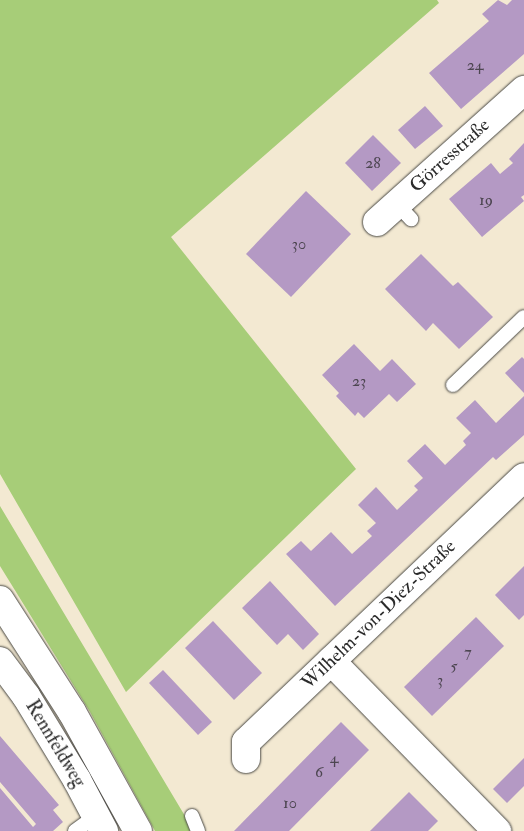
<!DOCTYPE html>
<html>
<head>
<meta charset="utf-8">
<style>
	body { margin:0 }
	#map { position:relative; width:524px; height:831px; overflow:hidden; background:#f3e9d2; font-family:"IM FELL Double Pica",serif }
	div>[style] { position:absolute }
	[style*='--x'] { left:calc(var(--x)*1px); top:calc(var(--y)*1px); width:calc(var(--w)*1px); rotate:calc(var(--a)*1deg) }
	.green>* { inset:0; background:#a7cd78 }
	.building>* { inset:0; background:#b499c4 }
	.roads { filter:drop-shadow(0 0 1px #494844) drop-shadow(0 0 1px #494844) }
	.service>* { height:14px; margin:-7px; padding:0 7px; transform-origin:7px; border-radius:7px; background:#fff }
	.minor>* { height:28px; margin:-14px; padding:0 14px; transform-origin:14px; border-radius:14px; background:#fff }
	.primary>* { height:28px; margin:-14px; padding:0 14px; transform-origin:14px; border-radius:14px; background:#fff }
	span { translate:-50% -50%; white-space:nowrap; text-align:center; line-height:1.15; -webkit-text-stroke:4.5px #fff; paint-order:stroke }
	.number-label { font-size:16px; color:#4d4651 }
	.number-label span { -webkit-text-stroke-width:0 }
	.street-label { font-size:19px; color:#2b2b2b }
</style>
</head>
<body>
<div id="map">
	<div class="green">
		<div style="clip-path:polygon(0 0,437px 0,439px 3px,171px 237px,356px 469px,126px 692px,0 474px)"></div>
		<div style="clip-path:polygon(0 506px,185px 816px,190px 831px,155px 831px,90px 712px,0 566px)"></div>
	</div>
	<div class="building">
		<div style="clip-path:polygon(498px 0,507px 5px,512px 0,524px 0,524px 54px,461px 109px,429px 73px,489px 21px,482px 14px)"></div>
		<div style="clip-path:polygon(425px 106px,443px 126px,415px 149px,398px 130px)"></div>
		<div style="clip-path:polygon(373px 135px,401px 163px,372px 191px,345px 163px)"></div>
		<div style="clip-path:polygon(524px 143px,524px 195px,521px 197px,524px 201px,482px 237px,449px 199px,491px 163px,500px 174px,513px 163px,509px 159px)"></div>
		<div style="clip-path:polygon(306px 191px,351px 234px,291px 297px,246px 254px)"></div>
		<div style="clip-path:polygon(421px 254px,453px 286px,458px 282px,493px 317px,459px 349px,433px 323px,426px 331px,385px 289px)"></div>
		<div style="clip-path:polygon(354px 344px,380px 371px,392px 359px,416px 384px,397px 402px,389px 394px,364px 418px,358px 412px,355px 416px,336px 396px,339px 393px,322px 375px)"></div>
		<div style="clip-path:polygon(522px 357px,524px 359px,524px 393px,505px 373px)"></div>
		<div style="clip-path:polygon(524px 396px,524px 435px,496px 460px,493px 457px,335px 606px,286px 554px,301px 541px,311px 551px,331px 532px,352px 554px,372px 536px,367px 531px,376px 523px,358px 505px,376px 487px,397px 510px,418px 490px,414px 486px,423px 478px,407px 461px,425px 444px,445px 465px,466px 445px,463px 441px,471px 433px,456px 418px,475px 400px,496px 423px)"></div>
		<div style="clip-path:polygon(524px 566px,524px 615px,519px 620px,495px 595px)"></div>
		<div style="clip-path:polygon(270px 581px,319px 634px,303px 650px,288px 634px,277px 645px,242px 608px)"></div>
		<div style="clip-path:polygon(476px 617px,504px 646px,432px 716px,404px 687px)"></div>
		<div style="clip-path:polygon(213px 621px,262px 673px,234px 700px,185px 648px)"></div>
		<div style="clip-path:polygon(163px 670px,212px 722px,198px 735px,149px 683px)"></div>
		<div style="clip-path:polygon(341px 722px,369px 750px,289px 831px,234px 831px)"></div>
		<div style="clip-path:polygon(0 736px,59px 805px,53px 810px,63px 822px,53px 831px,0 831px,0 788px,33px 827px,36px 824px,0 782px)"></div>
		<div style="clip-path:polygon(524px 758px,524px 786px,507px 803px,493px 789px)"></div>
		<div style="clip-path:polygon(409px 792px,438px 821px,428px 831px,370px 831px)"></div>
	</div>
	<div class="roads">
		<div class="service">
			<div style="--x:397;--y:204;--w:21;--a:47"></div>
			<div style="--x:453;--y:385;--w:98;--a:-43.8"></div>
			<div style="--x:192;--y:816;--w:16;--a:68"></div>
			<div style="--x:75;--y:831;--w:26;--a:-36"></div>
		</div>
		<div class="minor">
			<div style="--x:377;--y:222;--w:198;--a:-41.9"></div>
			<div style="--x:0;--y:661;--w:44;--a:53.4"></div>
			<div style="--x:26;--y:696;--w:98;--a:58.7"></div>
			<div style="--x:77;--y:780;--w:58;--a:62.1"></div>
			<div style="--x:331;--y:661;--w:238;--a:45.7"></div>
			<div style="--x:246;--y:759;--w:17;--a:-90"></div>
			<div style="--x:246;--y:742;--w:384;--a:-43.6"></div>
		</div>
		<div class="primary">
			<div style="--x:0;--y:600;--w:133;--a:57.3"></div>
			<div style="--x:72;--y:712;--w:136;--a:61"></div>
		</div>
	</div>
	<div class="number-label">
		<span style="left:475px;top:65px">24</span>
		<span style="left:373px;top:163px">28</span>
		<span style="left:486px;top:200px">19</span>
		<span style="left:299px;top:244px">30</span>
		<span style="left:359px;top:381px">23</span>
		<span style="left:468px;top:652px">7</span>
		<span style="left:454px;top:666px">5</span>
		<span style="left:440px;top:680px">3</span>
		<span style="left:334px;top:758px">4</span>
		<span style="left:319px;top:772px">6</span>
		<span style="left:290px;top:803px">10</span>
	</div>
	<div class="street-label">
		<span style="left:450px;top:156px;rotate:-42deg">Görresstraße</span>
		<span style="left:379px;top:615px;rotate:-44deg">Wilhelm-von-Diez-Straße</span>
		<span style="left:55px;top:744px;rotate:59deg">Rennfeldweg</span>
	</div>
</div>
</body>
</html>
